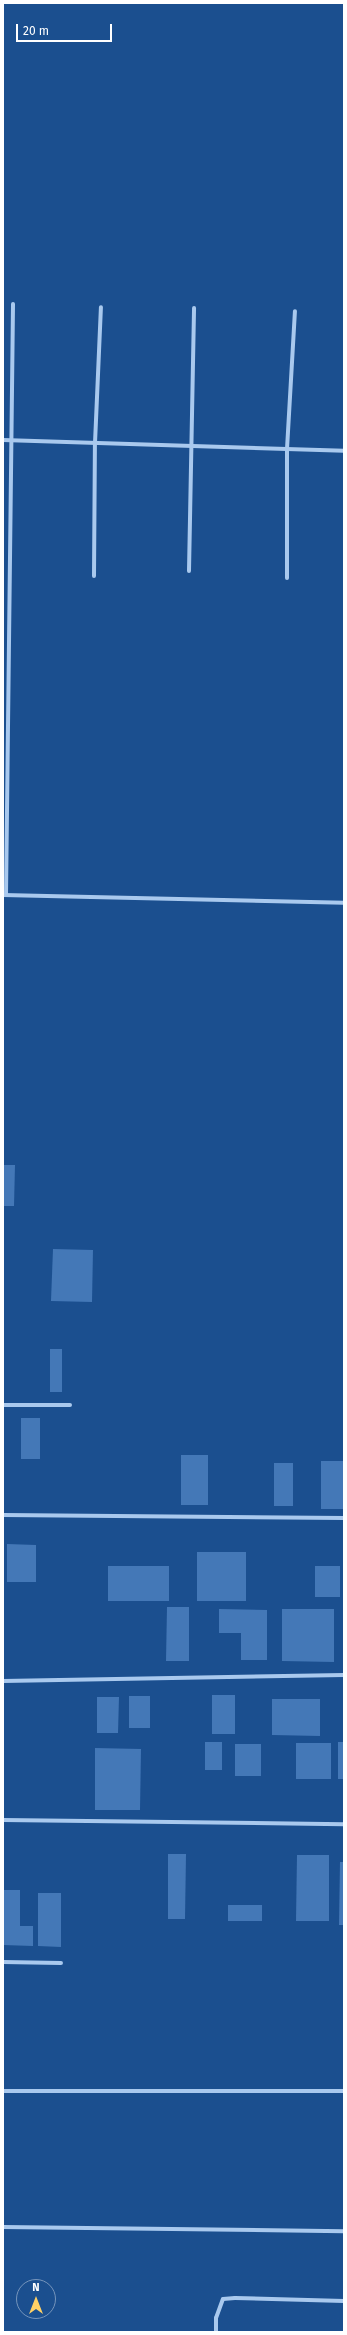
<!DOCTYPE html>
<html>
<head>
<meta charset="utf-8">
<style>
	body { margin:0 }
	#map { position:relative; width:347px; height:2335px; overflow:hidden; background:#1b4f8f; font-family:"Fira Sans",sans-serif }
	div>[style] { position:absolute }
	[style*='--x'] { left:calc(var(--x)*1px); top:calc(var(--y)*1px); width:calc(var(--w)*1px); rotate:calc(var(--a)*1deg) }
	.building>* { inset:0; background:#4478b7 }
	.street>* { height:4px; margin:-2px; padding:0 2px; transform-origin:2px; border-radius:2px; background:#a9c9ee }
	span { translate:-50% -50%; white-space:nowrap; text-align:center; line-height:1.15; -webkit-text-stroke:3px #1b4f8f; paint-order:stroke }
	.frame { position:absolute; inset:0; border:4px solid #fff; pointer-events:none }
	.north { position:absolute; left:16px; top:2279px; width:40px; height:40px; box-sizing:border-box; background:#1b4f8f; border:1px solid #7695bc; border-radius:50%; rotate:0deg; font-size:11px; font-weight:700; line-height:16px; text-align:center; color:#fff }
	.north::after { content:''; display:block; margin:auto; width:14px; height:18px; background:#ffd166; clip-path:polygon(50% 0,100% 100%,50% 72%,0 100%) }
	.scale { position:absolute; left:16px; top:24px; width:96px; height:18px; box-sizing:border-box; border:2px solid #fff; border-top:0; padding-left:5px; font-size:12px; line-height:14px; white-space:nowrap; color:#fff; -webkit-text-stroke:3px #1b4f8f; paint-order:stroke }
</style>
</head>
<body>
<div id="map">
	<div class="building">
		<div style="clip-path:polygon(3px 1165px,15px 1165px,14px 1206px,3px 1206px)"></div>
		<div style="clip-path:polygon(53px 1249px,93px 1250px,92px 1302px,51px 1301px)"></div>
		<div style="clip-path:polygon(50px 1349px,62px 1349px,62px 1392px,50px 1392px)"></div>
		<div style="clip-path:polygon(21px 1418px,40px 1418px,40px 1459px,21px 1459px)"></div>
		<div style="clip-path:polygon(181px 1455px,208px 1455px,208px 1505px,181px 1505px)"></div>
		<div style="clip-path:polygon(321px 1461px,344px 1461px,344px 1509px,321px 1509px)"></div>
		<div style="clip-path:polygon(274px 1463px,293px 1463px,293px 1506px,274px 1506px)"></div>
		<div style="clip-path:polygon(7px 1544px,36px 1545px,36px 1582px,7px 1582px)"></div>
		<div style="clip-path:polygon(197px 1552px,246px 1552px,246px 1601px,197px 1601px)"></div>
		<div style="clip-path:polygon(108px 1566px,169px 1566px,169px 1601px,108px 1601px)"></div>
		<div style="clip-path:polygon(315px 1566px,340px 1566px,340px 1597px,315px 1597px)"></div>
		<div style="clip-path:polygon(167px 1607px,189px 1607px,189px 1661px,166px 1661px)"></div>
		<div style="clip-path:polygon(219px 1609px,267px 1610px,267px 1660px,241px 1660px,241px 1633px,219px 1633px)"></div>
		<div style="clip-path:polygon(282px 1609px,334px 1609px,334px 1662px,282px 1661px)"></div>
		<div style="clip-path:polygon(212px 1695px,235px 1695px,235px 1734px,212px 1734px)"></div>
		<div style="clip-path:polygon(129px 1696px,150px 1696px,150px 1728px,129px 1728px)"></div>
		<div style="clip-path:polygon(97px 1697px,119px 1697px,118px 1733px,97px 1733px)"></div>
		<div style="clip-path:polygon(272px 1699px,320px 1699px,320px 1736px,272px 1735px)"></div>
		<div style="clip-path:polygon(205px 1742px,222px 1742px,222px 1770px,205px 1770px)"></div>
		<div style="clip-path:polygon(338px 1742px,344px 1742px,344px 1779px,338px 1779px)"></div>
		<div style="clip-path:polygon(296px 1743px,331px 1743px,331px 1779px,296px 1779px)"></div>
		<div style="clip-path:polygon(235px 1744px,261px 1744px,261px 1776px,235px 1776px)"></div>
		<div style="clip-path:polygon(95px 1748px,141px 1749px,140px 1810px,95px 1810px)"></div>
		<div style="clip-path:polygon(168px 1854px,186px 1854px,185px 1919px,168px 1919px)"></div>
		<div style="clip-path:polygon(297px 1855px,329px 1855px,329px 1921px,296px 1921px)"></div>
		<div style="clip-path:polygon(340px 1862px,344px 1862px,344px 1925px,339px 1925px)"></div>
		<div style="clip-path:polygon(3px 1890px,20px 1890px,20px 1926px,33px 1926px,33px 1946px,3px 1945px)"></div>
		<div style="clip-path:polygon(38px 1893px,61px 1893px,61px 1947px,38px 1946px)"></div>
		<div style="clip-path:polygon(228px 1905px,262px 1905px,262px 1921px,228px 1921px)"></div>
	</div>
	<div class="street">
		<div style="--x:3;--y:440;--w:341;--a:1.8"></div>
		<div style="--x:189;--y:571;--w:263;--a:-88.9"></div>
		<div style="--x:94;--y:576;--w:133;--a:-89.6"></div>
		<div style="--x:95;--y:443;--w:136;--a:-87.5"></div>
		<div style="--x:287;--y:578;--w:129;--a:-90"></div>
		<div style="--x:287;--y:449;--w:138;--a:-86.7"></div>
		<div style="--x:3;--y:895;--w:341;--a:1.3"></div>
		<div style="--x:6;--y:895;--w:591;--a:-89.32"></div>
		<div style="--x:3;--y:1405;--w:67;--a:0"></div>
		<div style="--x:3;--y:1515;--w:341;--a:0.5"></div>
		<div style="--x:3;--y:1681;--w:341;--a:-1"></div>
		<div style="--x:3;--y:1820;--w:341;--a:0.7"></div>
		<div style="--x:3;--y:1962;--w:58;--a:1"></div>
		<div style="--x:3;--y:2091;--w:341;--a:0"></div>
		<div style="--x:3;--y:2227;--w:341;--a:0.7"></div>
		<div style="--x:216;--y:2332;--w:14;--a:-90"></div>
		<div style="--x:216;--y:2318;--w:20;--a:-70"></div>
		<div style="--x:223;--y:2299;--w:12;--a:-5"></div>
		<div style="--x:235;--y:2298;--w:109;--a:1.6"></div>
	</div>
	<div class="frame"></div>
	<div class="north">N</div>
	<div class="scale">20 m</div>
</div>
</body>
</html>
